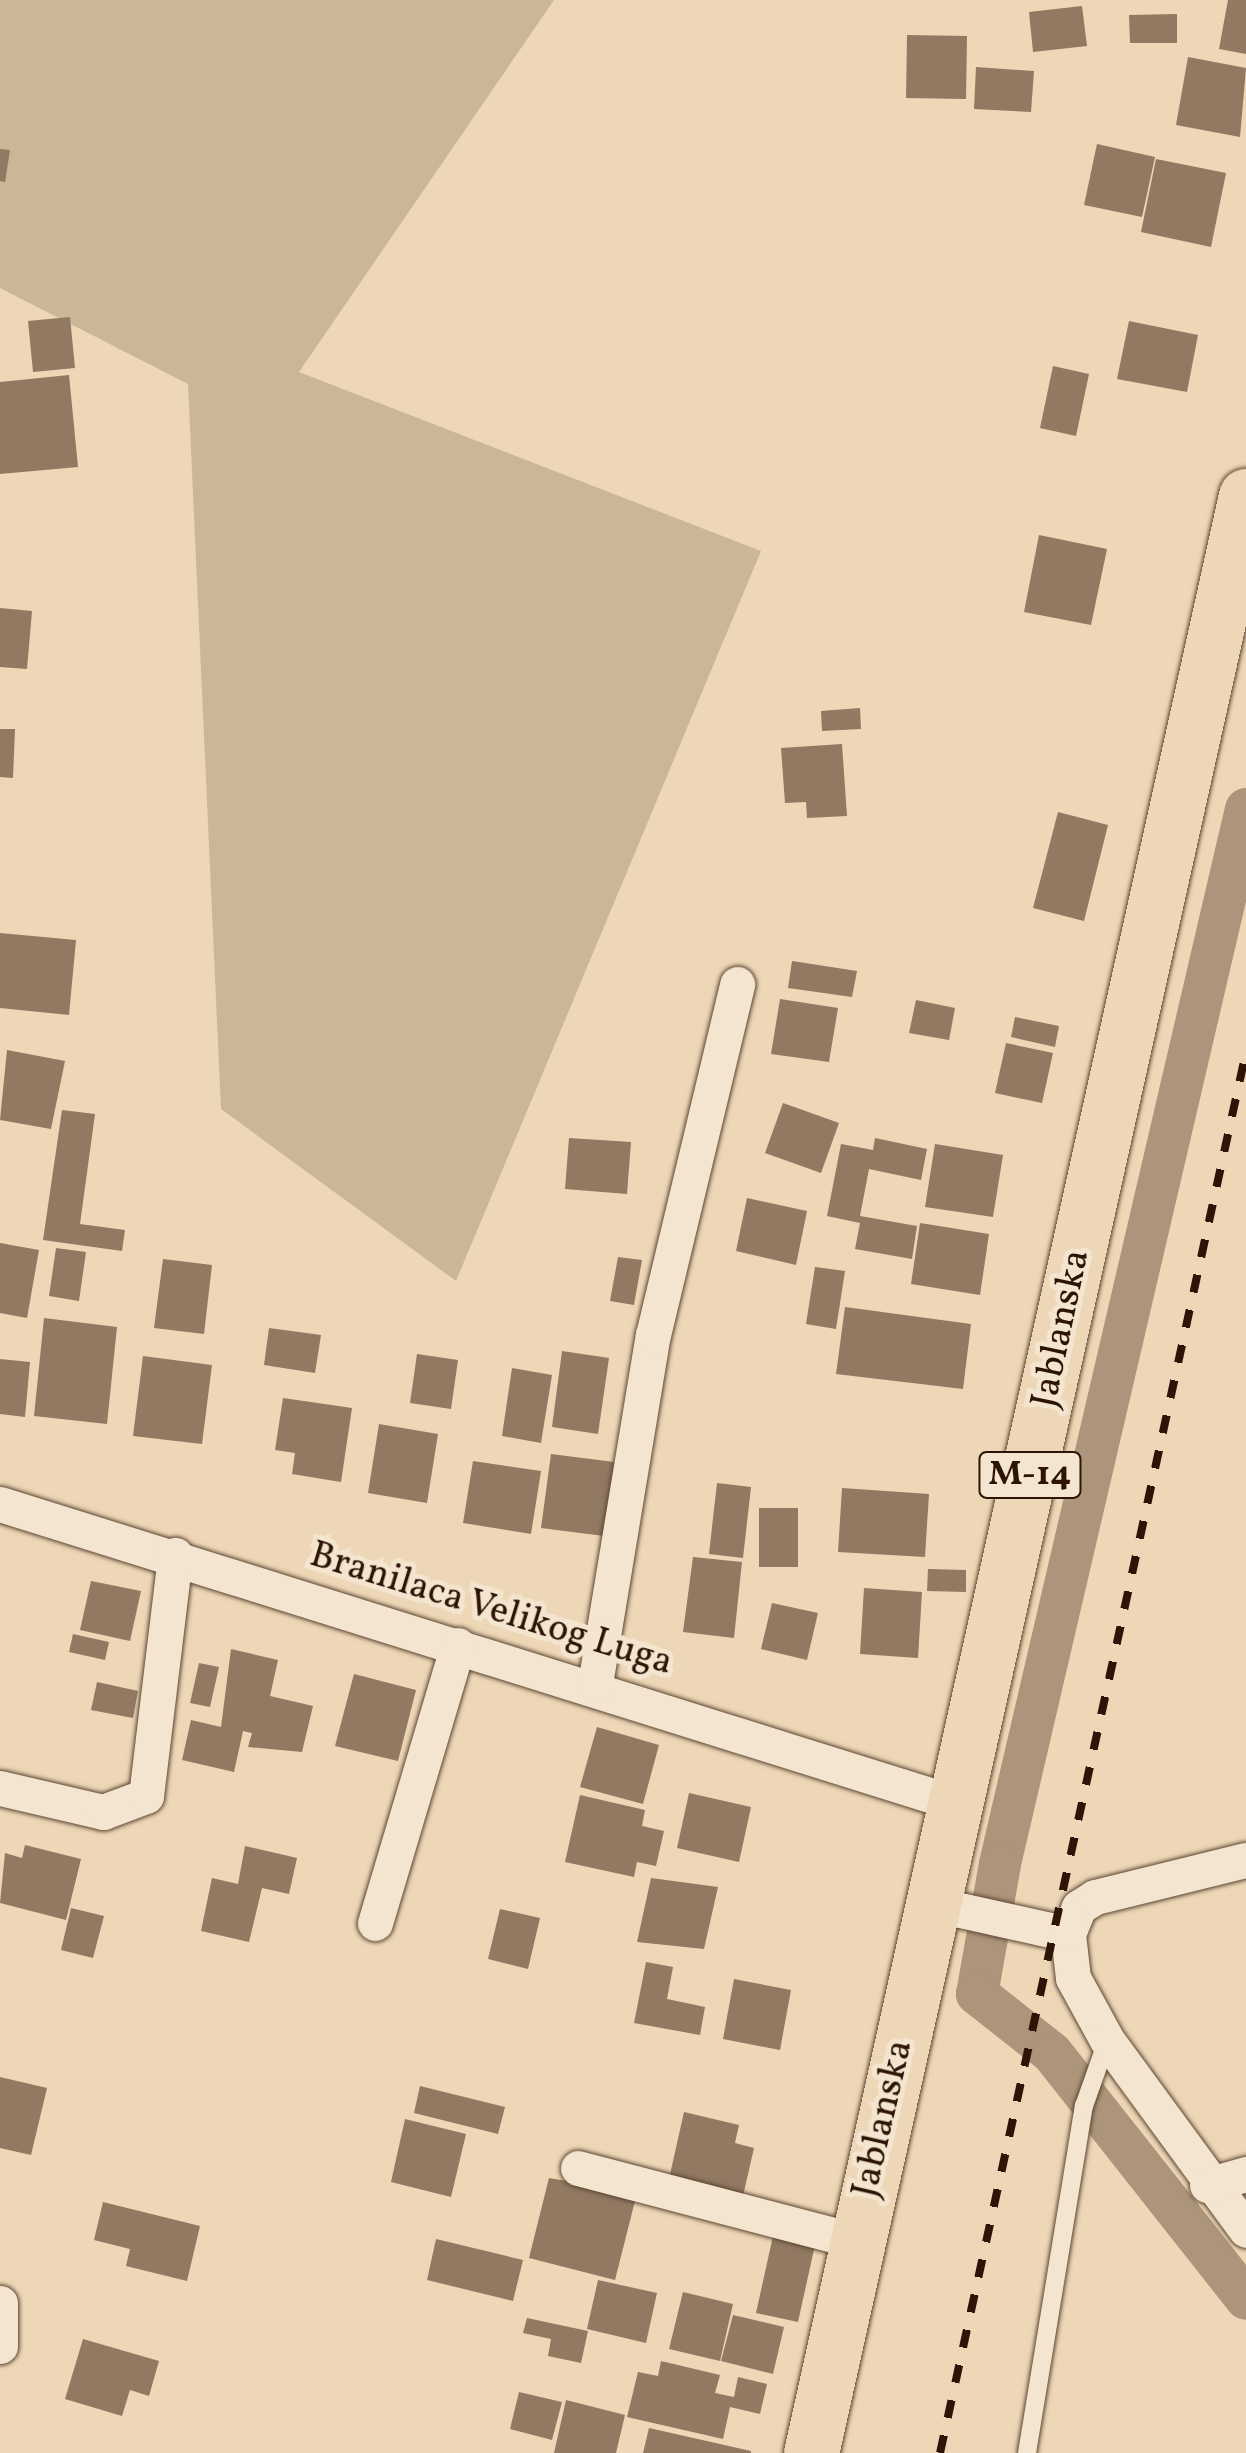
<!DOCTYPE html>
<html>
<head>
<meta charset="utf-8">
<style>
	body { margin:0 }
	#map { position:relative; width:1246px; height:2453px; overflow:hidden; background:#edd7b6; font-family:Vollkorn,serif }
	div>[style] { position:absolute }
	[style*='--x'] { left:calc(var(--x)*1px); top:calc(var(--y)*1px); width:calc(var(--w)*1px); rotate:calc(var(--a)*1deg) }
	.green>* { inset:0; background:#ccb698 }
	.canal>* { height:42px; margin:-21px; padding:0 21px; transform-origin:21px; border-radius:21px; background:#ac957a }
	.building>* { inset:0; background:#917962 }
	.roads { filter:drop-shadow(0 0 2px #5d4532) drop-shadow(0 0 2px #5d4532) }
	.service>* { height:18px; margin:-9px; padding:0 9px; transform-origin:9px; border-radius:9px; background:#f3e5d0 }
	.minor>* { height:35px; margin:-17.5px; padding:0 17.5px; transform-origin:17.5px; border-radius:17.5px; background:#f3e5d0 }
	.primary>* { height:55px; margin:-27.5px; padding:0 27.5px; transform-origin:27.5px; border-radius:27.5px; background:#edd7b6 }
	.rail>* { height:8px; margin-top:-4px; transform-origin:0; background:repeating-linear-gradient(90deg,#2d1406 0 18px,transparent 0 36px) }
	span { translate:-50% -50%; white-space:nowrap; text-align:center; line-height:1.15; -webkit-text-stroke:10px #f3e5d0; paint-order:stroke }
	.shield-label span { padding:2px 8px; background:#f3e5d0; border:2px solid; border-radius:8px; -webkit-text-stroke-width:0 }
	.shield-label { font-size:35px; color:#2d1406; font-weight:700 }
	.street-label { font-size:38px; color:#2d1406 }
</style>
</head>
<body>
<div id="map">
	<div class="green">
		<div style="clip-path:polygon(0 0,554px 0,299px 372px,761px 551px,456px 1281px,221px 1109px,188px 384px,0 288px)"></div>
	</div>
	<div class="canal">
		<div style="--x:1246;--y:809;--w:1083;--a:103.13"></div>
		<div style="--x:1000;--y:1864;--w:132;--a:100"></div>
		<div style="--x:977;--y:1994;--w:95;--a:38.2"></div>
		<div style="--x:1052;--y:2053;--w:313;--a:51.7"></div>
	</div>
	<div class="building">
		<div style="clip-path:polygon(1228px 0,1246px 0,1246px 54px,1219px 49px)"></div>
		<div style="clip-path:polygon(1082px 6px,1087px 46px,1033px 52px,1029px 12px)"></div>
		<div style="clip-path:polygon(1177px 14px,1177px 43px,1130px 43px,1129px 15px)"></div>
		<div style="clip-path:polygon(907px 35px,967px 36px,966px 99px,906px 98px)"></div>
		<div style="clip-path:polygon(1188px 57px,1246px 68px,1240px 137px,1176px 125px)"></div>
		<div style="clip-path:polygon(976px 67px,1034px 71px,1031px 112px,974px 109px)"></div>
		<div style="clip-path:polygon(1097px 144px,1155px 157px,1142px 217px,1084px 205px)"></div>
		<div style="clip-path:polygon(0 149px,10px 150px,5px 182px,0 181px)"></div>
		<div style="clip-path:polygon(1156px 159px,1226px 173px,1211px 247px,1141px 232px)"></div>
		<div style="clip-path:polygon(70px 317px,75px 368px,33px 372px,28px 321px)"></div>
		<div style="clip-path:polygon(1129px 321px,1198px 335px,1187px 392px,1117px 379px)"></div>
		<div style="clip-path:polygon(1053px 366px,1089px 374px,1076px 436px,1040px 428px)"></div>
		<div style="clip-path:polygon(69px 375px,78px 467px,0 474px,0 382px)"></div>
		<div style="clip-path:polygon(1039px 535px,1107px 549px,1091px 625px,1024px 612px)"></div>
		<div style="clip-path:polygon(0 608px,32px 611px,27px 669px,0 667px)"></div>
		<div style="clip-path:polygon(860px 708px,861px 729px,822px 731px,821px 711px)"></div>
		<div style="clip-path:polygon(0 729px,15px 729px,13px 778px,0 777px)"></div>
		<div style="clip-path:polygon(842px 744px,847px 816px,807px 818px,806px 802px,785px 803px,781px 748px)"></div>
		<div style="clip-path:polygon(1058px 812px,1108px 825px,1084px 921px,1033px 908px)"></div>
		<div style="clip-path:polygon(0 933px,76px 940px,69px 1015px,0 1008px)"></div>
		<div style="clip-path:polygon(792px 961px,857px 971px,852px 997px,788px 988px)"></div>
		<div style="clip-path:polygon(780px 999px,838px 1008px,829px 1062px,771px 1054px)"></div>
		<div style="clip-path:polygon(916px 1000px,955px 1008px,949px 1040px,909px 1033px)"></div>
		<div style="clip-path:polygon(1015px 1017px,1059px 1026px,1055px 1047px,1011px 1037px)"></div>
		<div style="clip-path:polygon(1006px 1043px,1053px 1053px,1042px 1103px,995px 1093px)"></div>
		<div style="clip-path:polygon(7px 1050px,65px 1061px,51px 1129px,0 1120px)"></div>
		<div style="clip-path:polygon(783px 1103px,839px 1123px,821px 1173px,765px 1153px)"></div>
		<div style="clip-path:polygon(62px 1110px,95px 1114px,80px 1224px,125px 1230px,122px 1251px,43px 1240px)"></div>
		<div style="clip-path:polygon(569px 1138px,631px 1142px,627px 1194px,565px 1189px)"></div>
		<div style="clip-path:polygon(875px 1138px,927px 1149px,921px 1180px,869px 1169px,860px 1216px,917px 1226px,912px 1259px,855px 1249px,860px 1223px,827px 1216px,841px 1144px,873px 1150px)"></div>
		<div style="clip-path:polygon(935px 1144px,1003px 1155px,993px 1217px,925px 1207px)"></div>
		<div style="clip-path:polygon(747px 1198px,807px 1211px,796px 1265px,736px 1251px)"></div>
		<div style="clip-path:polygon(920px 1223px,989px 1234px,980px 1295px,911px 1284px)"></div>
		<div style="clip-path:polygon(0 1243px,39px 1250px,27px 1318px,0 1313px)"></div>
		<div style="clip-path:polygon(56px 1248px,86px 1252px,79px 1301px,49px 1296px)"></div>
		<div style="clip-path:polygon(618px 1257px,642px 1260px,634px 1305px,610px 1301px)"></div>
		<div style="clip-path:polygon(163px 1259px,212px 1265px,204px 1334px,154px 1328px)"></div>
		<div style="clip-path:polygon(815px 1267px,845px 1271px,836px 1329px,806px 1324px)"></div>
		<div style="clip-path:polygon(845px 1307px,971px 1324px,963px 1389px,836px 1374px)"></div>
		<div style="clip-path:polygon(44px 1318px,117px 1327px,107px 1424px,34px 1416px)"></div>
		<div style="clip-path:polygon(269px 1328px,321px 1335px,315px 1373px,264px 1365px)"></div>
		<div style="clip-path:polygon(562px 1351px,609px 1358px,598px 1434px,552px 1427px)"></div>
		<div style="clip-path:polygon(417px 1354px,458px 1360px,451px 1409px,410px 1403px)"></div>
		<div style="clip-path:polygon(143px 1356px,212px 1365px,202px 1444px,133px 1436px)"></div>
		<div style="clip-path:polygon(0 1359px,30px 1362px,25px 1417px,0 1414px)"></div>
		<div style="clip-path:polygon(512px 1368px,552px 1375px,541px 1443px,502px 1436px)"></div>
		<div style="clip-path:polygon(283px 1398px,352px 1408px,341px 1482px,292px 1474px,295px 1453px,275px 1450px)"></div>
		<div style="clip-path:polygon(379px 1424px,438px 1434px,427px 1503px,368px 1493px)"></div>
		<div style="clip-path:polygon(551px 1454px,614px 1462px,604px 1536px,541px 1528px)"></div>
		<div style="clip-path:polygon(473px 1461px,541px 1471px,531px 1534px,463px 1523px)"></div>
		<div style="clip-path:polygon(717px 1483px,751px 1487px,743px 1558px,709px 1554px)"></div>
		<div style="clip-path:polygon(842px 1488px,929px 1494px,925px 1557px,838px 1552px)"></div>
		<div style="clip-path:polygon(759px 1508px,798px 1508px,798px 1567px,759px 1567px)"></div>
		<div style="clip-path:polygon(693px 1557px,742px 1562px,734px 1638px,683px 1632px)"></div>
		<div style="clip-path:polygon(928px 1569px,966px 1570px,966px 1592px,927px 1591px)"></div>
		<div style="clip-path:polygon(91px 1581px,141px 1591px,130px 1641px,80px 1630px)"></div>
		<div style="clip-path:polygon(864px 1588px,922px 1592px,918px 1658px,860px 1654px)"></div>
		<div style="clip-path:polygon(772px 1603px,818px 1613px,807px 1660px,761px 1649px)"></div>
		<div style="clip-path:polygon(73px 1634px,109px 1642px,105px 1660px,69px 1652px)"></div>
		<div style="clip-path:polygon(231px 1649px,278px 1660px,270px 1696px,313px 1706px,302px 1752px,248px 1747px,252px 1733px,243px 1731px,234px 1772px,182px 1760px,191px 1720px,221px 1727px)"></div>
		<div style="clip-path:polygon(199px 1663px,219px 1667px,210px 1707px,190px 1703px)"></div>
		<div style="clip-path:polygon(354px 1674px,416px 1690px,398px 1761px,335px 1746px)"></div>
		<div style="clip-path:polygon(97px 1682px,138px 1691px,133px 1718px,91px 1710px)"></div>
		<div style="clip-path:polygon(597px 1727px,659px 1745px,643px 1804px,580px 1787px)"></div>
		<div style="clip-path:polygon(689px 1793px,751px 1807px,739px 1862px,677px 1848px)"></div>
		<div style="clip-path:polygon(580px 1795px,645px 1810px,642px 1826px,664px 1831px,656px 1866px,637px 1862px,634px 1877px,565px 1862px)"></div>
		<div style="clip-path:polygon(25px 1845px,81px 1859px,66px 1920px,0 1903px,5px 1853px,22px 1858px)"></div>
		<div style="clip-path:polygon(245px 1846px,297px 1858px,289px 1894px,262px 1888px,249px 1942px,201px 1931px,212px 1878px,238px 1884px)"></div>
		<div style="clip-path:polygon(651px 1878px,718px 1887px,704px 1949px,637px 1942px)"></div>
		<div style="clip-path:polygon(71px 1908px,104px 1916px,93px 1958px,61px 1950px)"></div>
		<div style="clip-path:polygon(500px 1909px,540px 1918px,528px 1969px,488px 1959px)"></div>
		<div style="clip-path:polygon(646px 1962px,673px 1967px,667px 1999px,705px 2007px,700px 2035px,634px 2023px)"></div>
		<div style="clip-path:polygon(734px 1979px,791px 1990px,780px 2050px,723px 2039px)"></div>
		<div style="clip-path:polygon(0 2077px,47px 2088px,31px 2155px,0 2148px)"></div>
		<div style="clip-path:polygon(420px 2086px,505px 2107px,498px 2134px,414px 2113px)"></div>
		<div style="clip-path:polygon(684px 2112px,739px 2125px,735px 2143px,754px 2148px,743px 2196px,669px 2179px)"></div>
		<div style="clip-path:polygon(405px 2119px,466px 2134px,451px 2197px,391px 2182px)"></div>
		<div style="clip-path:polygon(549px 2178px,637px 2193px,615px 2280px,529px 2258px)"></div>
		<div style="clip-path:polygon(103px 2202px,200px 2226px,187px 2281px,126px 2266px,130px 2249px,94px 2240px)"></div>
		<div style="clip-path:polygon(773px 2236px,815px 2245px,798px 2322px,756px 2313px)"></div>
		<div style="clip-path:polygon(436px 2239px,523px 2260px,513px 2301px,427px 2280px)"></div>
		<div style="clip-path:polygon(598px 2280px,657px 2293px,646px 2343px,587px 2329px)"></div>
		<div style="clip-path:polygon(683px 2292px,733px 2304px,720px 2361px,669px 2349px)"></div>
		<div style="clip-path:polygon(733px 2315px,784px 2327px,773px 2374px,721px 2361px)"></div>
		<div style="clip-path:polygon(527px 2318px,588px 2331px,581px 2363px,548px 2356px,551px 2339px,523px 2333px)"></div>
		<div style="clip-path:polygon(83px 2339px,159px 2361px,149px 2396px,130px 2390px,122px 2416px,65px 2399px)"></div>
		<div style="clip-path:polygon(661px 2361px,720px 2375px,715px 2393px,734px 2397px,738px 2377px,767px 2384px,760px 2414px,730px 2407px,723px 2439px,627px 2417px,638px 2372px,658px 2376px)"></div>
		<div style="clip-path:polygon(519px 2392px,562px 2402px,552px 2440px,510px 2429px)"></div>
		<div style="clip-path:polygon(566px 2400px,625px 2415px,616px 2453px,554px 2453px)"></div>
		<div style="clip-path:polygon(649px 2428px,751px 2451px,751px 2453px,643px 2453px)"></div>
	</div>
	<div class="roads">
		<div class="service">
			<div style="--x:1027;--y:2453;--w:352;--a:-80.7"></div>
			<div style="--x:1084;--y:2106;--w:69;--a:-70.5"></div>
		</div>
		<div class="minor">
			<div style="--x:0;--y:1504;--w:1001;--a:17.38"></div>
			<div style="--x:595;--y:1684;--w:354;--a:-80.6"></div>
			<div style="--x:653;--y:1335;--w:361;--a:-76.5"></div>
			<div style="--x:0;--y:1788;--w:106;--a:13.1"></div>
			<div style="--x:103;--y:1812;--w:46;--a:-20.4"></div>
			<div style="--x:146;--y:1796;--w:243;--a:-83.1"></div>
			<div style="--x:933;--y:1904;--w:138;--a:12.5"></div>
			<div style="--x:1068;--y:1934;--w:44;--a:83.5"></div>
			<div style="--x:1073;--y:1978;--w:71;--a:61.3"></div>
			<div style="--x:1107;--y:2040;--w:235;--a:53.8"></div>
			<div style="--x:375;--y:1923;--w:290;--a:-73.4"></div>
			<div style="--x:1068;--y:1934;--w:29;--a:-68"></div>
			<div style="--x:1079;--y:1907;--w:19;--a:-32"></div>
			<div style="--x:1095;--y:1897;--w:155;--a:-13.8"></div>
			<div style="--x:578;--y:2168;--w:287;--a:14.7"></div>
			<div style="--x:1207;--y:2185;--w:41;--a:-15.8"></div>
			<div style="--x:0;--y:2303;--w:43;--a:90"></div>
		</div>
		<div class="primary">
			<div style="--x:811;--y:2453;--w:2005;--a:-77.47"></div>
		</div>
	</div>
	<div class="rail">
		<div style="--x:940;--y:2453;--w:1434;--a:-77.68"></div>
	</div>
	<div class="shield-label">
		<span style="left:1030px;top:1475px">M-14</span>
	</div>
	<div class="street-label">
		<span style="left:1062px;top:1329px;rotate:-78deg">Jablanska</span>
		<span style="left:491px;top:1610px;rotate:17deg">Branilaca Velikog Luga</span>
		<span style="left:884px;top:2119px;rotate:-77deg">Jablanska</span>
	</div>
</div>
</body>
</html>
